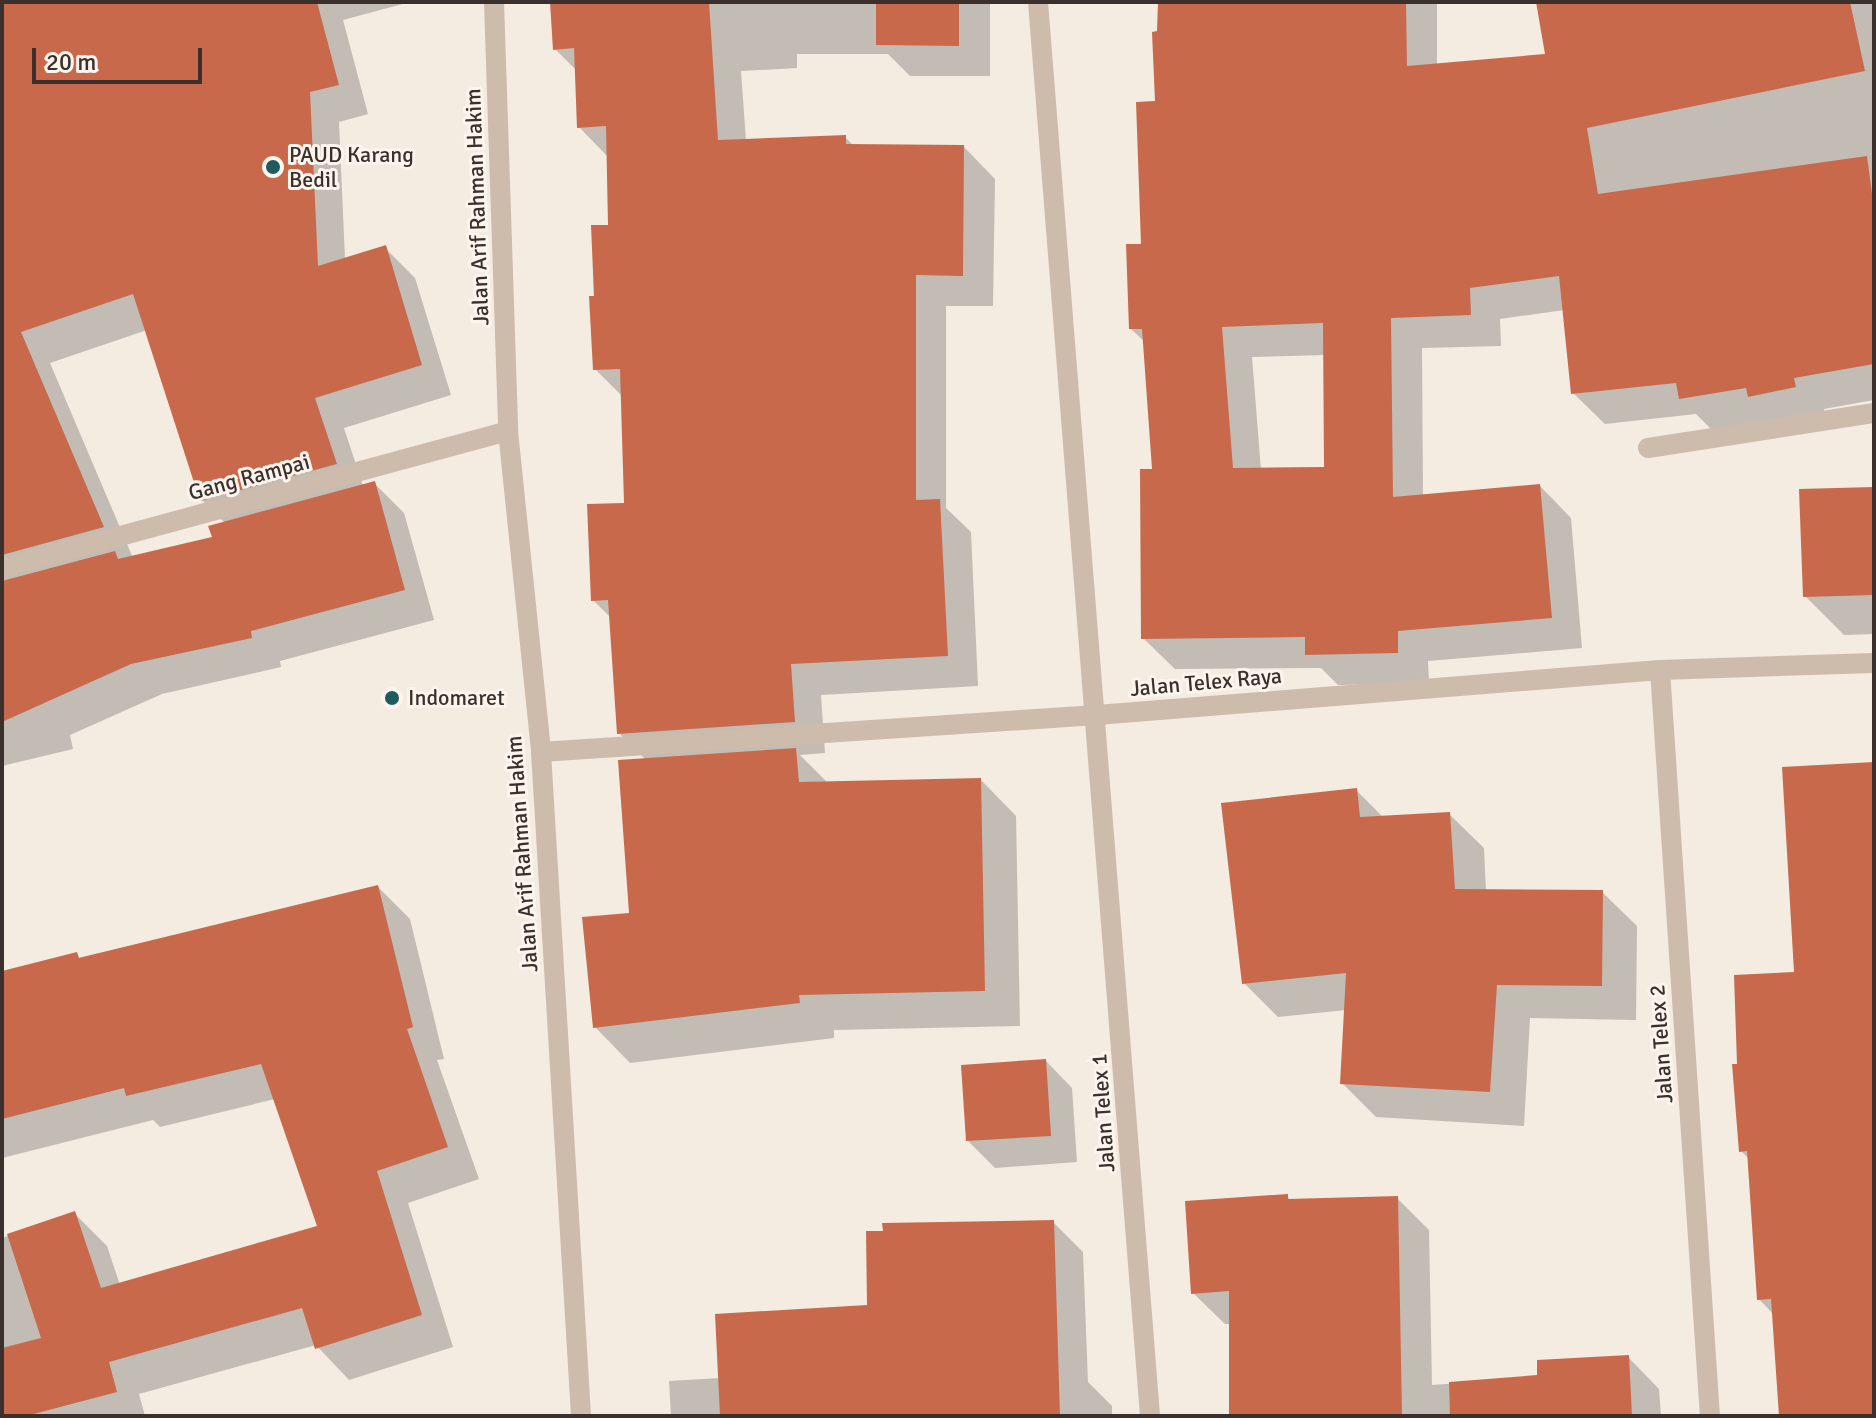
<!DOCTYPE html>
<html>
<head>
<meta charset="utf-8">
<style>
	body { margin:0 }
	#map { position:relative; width:1876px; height:1418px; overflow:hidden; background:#f4ebe1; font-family:Signika,sans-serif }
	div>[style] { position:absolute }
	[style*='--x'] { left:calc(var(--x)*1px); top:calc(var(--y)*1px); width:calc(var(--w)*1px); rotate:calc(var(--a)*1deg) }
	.shadow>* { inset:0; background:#0003 }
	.building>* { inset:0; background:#c8694b }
	.minor>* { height:20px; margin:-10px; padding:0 10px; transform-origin:10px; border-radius:10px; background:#cdbbac }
	.dots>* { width:22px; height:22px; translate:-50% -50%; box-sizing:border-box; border:4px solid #fbf5ee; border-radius:50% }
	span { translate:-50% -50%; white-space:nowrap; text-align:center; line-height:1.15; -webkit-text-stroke:6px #fbf5ee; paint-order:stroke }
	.poi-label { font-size:22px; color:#3b302b }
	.left { translate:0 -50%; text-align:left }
	.street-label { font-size:22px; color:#3b302b }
	.frame { position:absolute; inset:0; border:4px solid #3b302b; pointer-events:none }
	.scale { position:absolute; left:32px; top:48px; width:170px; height:36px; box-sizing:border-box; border:4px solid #3b302b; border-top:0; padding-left:10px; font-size:24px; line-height:28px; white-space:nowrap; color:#3b302b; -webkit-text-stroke:6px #fbf5ee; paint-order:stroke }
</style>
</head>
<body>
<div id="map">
	<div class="shadow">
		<div style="clip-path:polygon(evenodd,2px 2px,410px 2px,343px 20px,368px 114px,339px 122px,345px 259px,385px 248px,415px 278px,451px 395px,344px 428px,363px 486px,374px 483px,404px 513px,434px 620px,280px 661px,281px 667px,162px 694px,70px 735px,73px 749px,2px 766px,2px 2px,147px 330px,202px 500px,225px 523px,215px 539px,133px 558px,50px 363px,147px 330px)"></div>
		<div style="clip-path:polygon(552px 2px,990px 2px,990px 76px,910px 76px,888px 54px,797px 54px,797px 68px,741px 71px,746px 141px,845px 137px,854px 146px,964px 147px,995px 179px,993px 306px,946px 306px,946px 508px,971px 532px,978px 686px,821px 695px,825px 753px,800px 755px,829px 784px,981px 780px,1016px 816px,1020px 1026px,834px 1030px,834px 1038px,630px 1063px,595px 1027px,631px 915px,646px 760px,619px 733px,611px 618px,593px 600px,626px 505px,623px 397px,595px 369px,593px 227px,610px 227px,608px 157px,579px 127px,576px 70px,555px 49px)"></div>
		<div style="clip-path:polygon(evenodd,1160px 2px,1437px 2px,1437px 65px,1548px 56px,1538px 2px,1874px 2px,1874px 400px,1824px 409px,1826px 418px,1712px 430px,1696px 414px,1605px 424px,1573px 393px,1564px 310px,1500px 319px,1501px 346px,1422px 348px,1423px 496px,1540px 486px,1571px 518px,1582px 648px,1428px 661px,1429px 683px,1338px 685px,1321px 668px,1175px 669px,1143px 638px,1154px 471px,1145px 342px,1131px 329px,1157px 103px,1160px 2px,1325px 355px,1326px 469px,1261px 470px,1252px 357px,1325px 355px)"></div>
		<div style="clip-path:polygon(1874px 489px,1874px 634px,1844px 635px,1805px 596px)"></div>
		<div style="clip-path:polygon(1874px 764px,1874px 1416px,1781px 1416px,1774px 1315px,1759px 1299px,1750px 1160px,1741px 1151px,1739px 1065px,1796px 974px)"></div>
		<div style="clip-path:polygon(1356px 790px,1384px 818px,1449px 814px,1484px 848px,1486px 891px,1602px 892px,1637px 926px,1636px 1020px,1530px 1018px,1524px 1126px,1376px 1117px,1342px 1083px,1346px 1010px,1278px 1017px,1244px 983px)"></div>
		<div style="clip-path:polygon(378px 887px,410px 919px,444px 1059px,437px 1060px,479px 1179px,408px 1203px,453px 1347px,349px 1380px,316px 1345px,139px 1394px,145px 1416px,2px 1416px,2px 1238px,75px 1214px,107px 1246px,120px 1285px,320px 1227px,275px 1099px,160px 1127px,153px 1120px,2px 1158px,2px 976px)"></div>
		<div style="clip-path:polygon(1046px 1061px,1072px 1088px,1077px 1162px,995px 1168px,968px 1141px)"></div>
		<div style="clip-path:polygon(1287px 1196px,1291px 1201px,1397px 1198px,1429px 1230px,1432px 1385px,1539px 1377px,1628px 1357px,1659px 1389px,1661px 1416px,1224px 1416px,1231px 1415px,1231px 1324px,1225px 1324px,1193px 1293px)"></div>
		<div style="clip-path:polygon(1053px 1222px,1083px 1252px,1088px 1382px,1112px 1406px,1112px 1416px,671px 1416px,669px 1381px,720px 1378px)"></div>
	</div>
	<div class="building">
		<div style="clip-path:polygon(2px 2px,317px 2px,339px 85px,310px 92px,318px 266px,386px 245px,422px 365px,315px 398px,337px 464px,200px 501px,133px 294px,21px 332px,104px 527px,2px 555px)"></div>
		<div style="clip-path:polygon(550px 2px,709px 2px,718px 140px,846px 135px,846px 144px,964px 145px,963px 276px,916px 275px,916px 500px,940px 499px,948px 656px,791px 664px,795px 722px,617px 734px,608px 600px,591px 601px,587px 504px,624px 503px,620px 369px,593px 370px,589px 296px,594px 296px,591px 225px,608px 225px,606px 126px,577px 128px,574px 48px,553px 50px)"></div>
		<div style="clip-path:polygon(876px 2px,959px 2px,959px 46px,876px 45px)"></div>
		<div style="clip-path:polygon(evenodd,1158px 2px,1406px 2px,1407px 66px,1545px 54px,1536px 2px,1850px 2px,1865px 71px,1587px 128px,1598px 194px,1867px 156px,1874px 209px,1874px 364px,1794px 378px,1796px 387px,1748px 397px,1746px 388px,1679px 399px,1676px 383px,1571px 394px,1559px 276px,1470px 288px,1471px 315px,1391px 318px,1393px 497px,1540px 484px,1552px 618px,1398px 631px,1398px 653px,1305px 655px,1305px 637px,1141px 639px,1140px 469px,1152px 469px,1142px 329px,1129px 329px,1126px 244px,1141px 244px,1136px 102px,1155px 101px,1152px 32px,1157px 31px,1158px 2px,1323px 323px,1324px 467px,1233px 468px,1222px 327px,1323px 323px)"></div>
		<div style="clip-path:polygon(375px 481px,405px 590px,251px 631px,252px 638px,131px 664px,2px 722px,2px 581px,115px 551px,118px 559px,212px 537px,208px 526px)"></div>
		<div style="clip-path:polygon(1874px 487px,1874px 595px,1803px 597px,1799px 489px)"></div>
		<div style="clip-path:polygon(796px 748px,799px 782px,981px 778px,985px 991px,799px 995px,800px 1003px,593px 1028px,582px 917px,629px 913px,618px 760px)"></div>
		<div style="clip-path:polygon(1874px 762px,1874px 1416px,1779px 1416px,1771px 1299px,1757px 1300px,1747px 1151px,1739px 1152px,1732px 1064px,1737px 1064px,1734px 975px,1794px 972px,1782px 767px)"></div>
		<div style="clip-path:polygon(1357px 788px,1360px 817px,1450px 812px,1455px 889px,1603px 890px,1602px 986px,1497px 985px,1490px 1092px,1340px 1084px,1346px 973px,1242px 984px,1221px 803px)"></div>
		<div style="clip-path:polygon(378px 885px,413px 1027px,407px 1029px,448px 1147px,377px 1171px,422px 1315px,315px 1349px,302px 1308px,109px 1362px,117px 1392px,26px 1416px,2px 1416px,2px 1348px,41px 1338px,7px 1234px,75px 1211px,101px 1288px,317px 1226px,261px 1064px,126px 1096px,124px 1088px,2px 1119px,2px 971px,77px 952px,79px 958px)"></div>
		<div style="clip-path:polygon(1046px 1059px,1051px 1136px,966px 1141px,961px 1065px)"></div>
		<div style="clip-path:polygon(1288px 1194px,1288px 1199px,1398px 1196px,1402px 1416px,1229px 1416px,1229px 1291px,1191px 1294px,1185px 1201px)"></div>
		<div style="clip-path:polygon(1054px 1220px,1060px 1416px,720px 1416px,715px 1314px,867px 1305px,866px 1231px,883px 1231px,882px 1223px)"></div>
		<div style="clip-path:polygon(1629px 1355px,1632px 1416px,1450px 1416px,1449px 1382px,1537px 1375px,1537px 1360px)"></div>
	</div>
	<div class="minor">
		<div style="--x:494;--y:2;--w:429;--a:88.1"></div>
		<div style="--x:508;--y:431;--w:323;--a:84.1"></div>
		<div style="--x:541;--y:752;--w:665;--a:86.55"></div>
		<div style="--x:1038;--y:2;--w:1418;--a:85.47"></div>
		<div style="--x:1648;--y:448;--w:229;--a:-8.8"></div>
		<div style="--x:2;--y:568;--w:524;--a:-15.15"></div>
		<div style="--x:1660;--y:670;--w:748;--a:86.17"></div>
		<div style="--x:541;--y:752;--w:557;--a:-3.81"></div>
		<div style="--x:1097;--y:715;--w:565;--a:-4.57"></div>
		<div style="--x:1660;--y:670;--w:214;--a:-1.9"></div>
	</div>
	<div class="dots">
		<div style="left:273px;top:167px;background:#1f5a5e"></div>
		<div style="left:392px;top:698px;background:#1f5a5e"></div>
	</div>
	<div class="poi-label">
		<span class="left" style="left:289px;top:167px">PAUD Karang<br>Bedil</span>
		<span class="left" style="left:408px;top:698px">Indomaret</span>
	</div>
	<div class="street-label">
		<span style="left:477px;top:207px;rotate:-92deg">Jalan Arif Rahman Hakim</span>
		<span style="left:249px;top:477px;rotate:-15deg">Gang Rampai</span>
		<span style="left:1206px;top:682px;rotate:-5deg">Jalan Telex Raya</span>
		<span style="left:522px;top:854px;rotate:-94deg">Jalan Arif Rahman Hakim</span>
		<span style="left:1661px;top:1044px;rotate:-94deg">Jalan Telex 2</span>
		<span style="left:1103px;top:1113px;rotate:-94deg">Jalan Telex 1</span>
	</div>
	<div class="frame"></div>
	<div class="scale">20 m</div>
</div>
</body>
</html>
